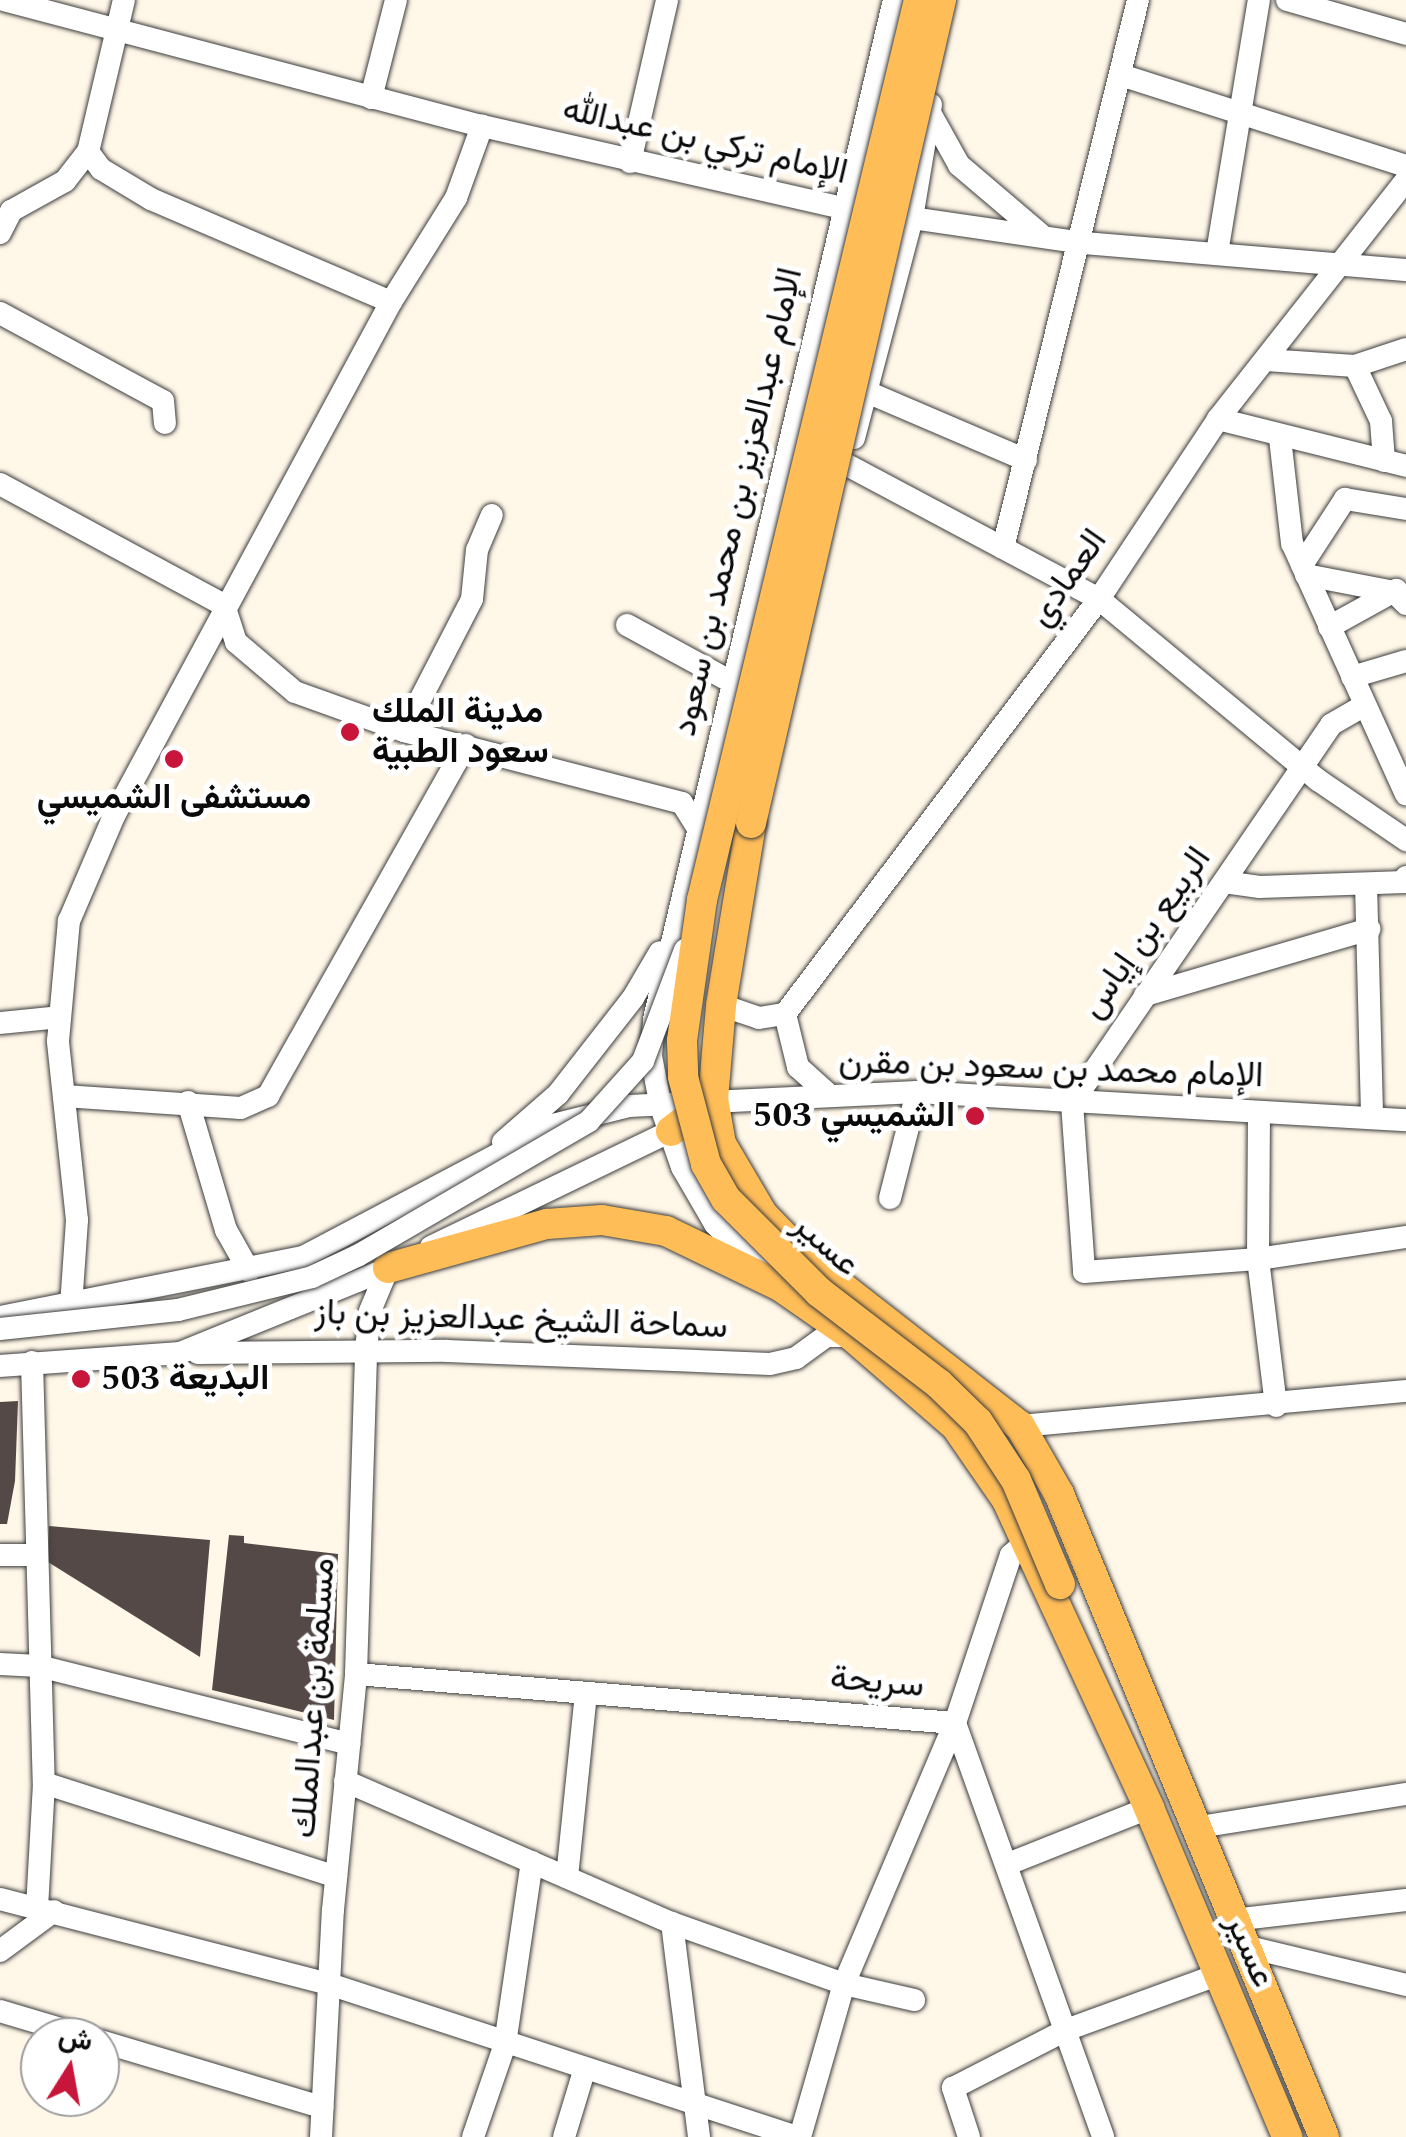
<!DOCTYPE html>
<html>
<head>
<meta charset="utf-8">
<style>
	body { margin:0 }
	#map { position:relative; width:1406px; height:2137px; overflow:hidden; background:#fff7e8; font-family:Spectral,Vazirmatn,serif }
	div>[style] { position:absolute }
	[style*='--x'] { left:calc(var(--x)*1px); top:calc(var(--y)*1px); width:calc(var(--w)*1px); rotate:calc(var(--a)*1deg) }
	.building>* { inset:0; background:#544946 }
	.roads { filter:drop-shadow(0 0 2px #3d3d3d) drop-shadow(0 0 2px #3d3d3d) }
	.minor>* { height:22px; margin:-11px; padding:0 11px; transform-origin:11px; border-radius:11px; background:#fff }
	.major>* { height:30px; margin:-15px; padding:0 15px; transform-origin:15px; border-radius:15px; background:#ffbd58 }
	.bridges { filter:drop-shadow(0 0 2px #3d3d3d) drop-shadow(0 0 2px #3d3d3d) }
	.minor-bridge>* { height:22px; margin:-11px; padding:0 11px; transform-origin:11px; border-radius:11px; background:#fff }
	.major-bridge>* { height:30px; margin:-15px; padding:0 15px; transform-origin:15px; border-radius:15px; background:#ffbd58 }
	.dots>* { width:28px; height:28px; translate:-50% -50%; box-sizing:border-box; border:5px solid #fff; border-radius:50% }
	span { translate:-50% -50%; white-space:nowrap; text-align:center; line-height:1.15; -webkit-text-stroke:10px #fff; paint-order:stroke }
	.street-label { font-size:35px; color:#0a0a0a }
	.poi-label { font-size:35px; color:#0a0a0a; font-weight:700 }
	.left { translate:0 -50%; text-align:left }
	.right { translate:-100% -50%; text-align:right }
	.north { position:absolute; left:20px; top:2017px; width:100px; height:100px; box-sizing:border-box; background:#fff; border:2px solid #9d9d9d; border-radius:50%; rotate:11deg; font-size:28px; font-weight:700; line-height:40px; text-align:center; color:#0a0a0a }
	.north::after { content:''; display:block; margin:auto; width:35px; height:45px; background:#c7163a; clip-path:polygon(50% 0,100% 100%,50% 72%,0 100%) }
</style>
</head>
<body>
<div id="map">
	<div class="building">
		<div style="clip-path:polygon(18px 1401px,15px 1481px,7px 1524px,0 1524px,0 1402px)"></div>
		<div style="clip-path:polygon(49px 1526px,210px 1540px,200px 1657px,48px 1562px)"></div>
		<div style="clip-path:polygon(229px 1535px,244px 1536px,244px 1543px,338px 1554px,334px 1720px,212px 1690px)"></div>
	</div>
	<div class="roads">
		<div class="minor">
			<div style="--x:4;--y:0;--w:494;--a:14.8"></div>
			<div style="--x:482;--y:126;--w:370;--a:12.8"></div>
			<div style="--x:843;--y:208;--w:243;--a:8.3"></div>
			<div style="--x:1083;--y:243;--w:324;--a:4.8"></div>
			<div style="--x:1287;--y:0;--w:124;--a:15.9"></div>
			<div style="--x:1121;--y:75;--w:299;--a:17.7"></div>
			<div style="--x:371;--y:98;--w:101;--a:-75.7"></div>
			<div style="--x:929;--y:111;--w:62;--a:60.9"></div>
			<div style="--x:959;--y:165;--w:106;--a:40.4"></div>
			<div style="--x:630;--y:162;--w:166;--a:-77.1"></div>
			<div style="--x:0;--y:233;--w:25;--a:-63"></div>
			<div style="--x:11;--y:211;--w:62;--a:-29.1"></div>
			<div style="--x:65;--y:181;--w:37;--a:-52"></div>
			<div style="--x:88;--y:152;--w:156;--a:-76.7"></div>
			<div style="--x:1217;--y:253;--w:256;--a:-80.6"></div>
			<div style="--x:391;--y:302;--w:123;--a:-58"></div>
			<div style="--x:456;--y:198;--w:77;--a:-70.1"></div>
			<div style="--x:0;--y:313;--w:185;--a:28.4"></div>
			<div style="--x:163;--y:401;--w:22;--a:85"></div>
			<div style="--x:1266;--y:360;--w:89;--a:3.9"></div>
			<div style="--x:1355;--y:366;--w:54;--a:-18.4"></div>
			<div style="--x:1355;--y:366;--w:61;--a:64.7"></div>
			<div style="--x:1381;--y:421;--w:40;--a:85.7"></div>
			<div style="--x:867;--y:392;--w:173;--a:23.2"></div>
			<div style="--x:1218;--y:419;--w:194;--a:14"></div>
			<div style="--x:854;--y:438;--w:228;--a:-75.2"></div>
			<div style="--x:912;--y:218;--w:115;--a:-80.5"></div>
			<div style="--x:1280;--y:438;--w:106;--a:83.5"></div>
			<div style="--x:1292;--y:543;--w:276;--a:65.6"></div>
			<div style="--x:847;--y:465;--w:285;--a:28"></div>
			<div style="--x:1099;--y:599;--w:284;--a:39.6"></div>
			<div style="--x:1318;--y:780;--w:107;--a:34.3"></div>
			<div style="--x:0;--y:484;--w:255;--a:28.4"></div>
			<div style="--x:224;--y:605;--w:39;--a:72"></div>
			<div style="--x:236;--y:642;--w:77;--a:40.3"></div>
			<div style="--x:295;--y:692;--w:116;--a:19.7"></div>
			<div style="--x:404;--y:731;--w:287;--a:14.5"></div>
			<div style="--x:682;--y:803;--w:36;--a:58"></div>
			<div style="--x:1003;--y:548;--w:564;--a:-76.16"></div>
			<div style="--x:1302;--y:565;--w:79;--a:-56.9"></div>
			<div style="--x:1345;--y:499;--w:62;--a:9.3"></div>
			<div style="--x:1306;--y:575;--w:90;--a:10.9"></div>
			<div style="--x:1394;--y:592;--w:17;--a:45"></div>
			<div style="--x:627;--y:625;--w:123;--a:28.6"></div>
			<div style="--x:1329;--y:627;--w:77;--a:-28.9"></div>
			<div style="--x:1352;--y:677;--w:56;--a:-16.5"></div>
			<div style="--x:1365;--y:705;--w:39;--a:150"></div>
			<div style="--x:1331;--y:725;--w:458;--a:124.4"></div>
			<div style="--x:1072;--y:1103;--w:169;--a:85.9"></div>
			<div style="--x:1084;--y:1272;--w:174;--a:-4.3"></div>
			<div style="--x:1258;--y:1259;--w:150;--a:-8.5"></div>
			<div style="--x:404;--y:731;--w:148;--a:-62.7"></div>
			<div style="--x:472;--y:599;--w:49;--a:-84.2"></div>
			<div style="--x:477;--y:550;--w:38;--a:-67"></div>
			<div style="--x:1224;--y:882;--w:36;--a:8"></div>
			<div style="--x:1260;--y:887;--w:145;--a:-2"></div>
			<div style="--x:1405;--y:882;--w:5;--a:-79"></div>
			<div style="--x:1366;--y:884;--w:234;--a:88.5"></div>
			<div style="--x:724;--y:990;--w:15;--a:101"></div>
			<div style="--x:721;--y:1005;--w:40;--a:18.9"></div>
			<div style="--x:759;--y:1018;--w:26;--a:-9"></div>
			<div style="--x:1145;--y:995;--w:234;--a:-16.4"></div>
			<div style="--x:785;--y:1014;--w:520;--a:-52.89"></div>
			<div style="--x:1099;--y:599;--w:216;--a:-56.5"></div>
			<div style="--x:1218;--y:419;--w:304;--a:-51.8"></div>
			<div style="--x:785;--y:1014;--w:55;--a:76.2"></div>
			<div style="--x:798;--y:1067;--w:40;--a:42"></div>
			<div style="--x:0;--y:1023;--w:60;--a:-5.7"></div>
			<div style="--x:64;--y:1096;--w:177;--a:3.9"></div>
			<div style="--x:241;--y:1108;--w:30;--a:-24"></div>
			<div style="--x:268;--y:1096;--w:403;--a:-60.6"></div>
			<div style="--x:188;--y:1102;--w:134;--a:73.5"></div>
			<div style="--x:226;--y:1230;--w:47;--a:60.7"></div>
			<div style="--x:1259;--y:1113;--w:146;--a:90.4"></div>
			<div style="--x:1258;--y:1259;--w:148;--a:83"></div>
			<div style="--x:503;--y:1142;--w:73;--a:-41.1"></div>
			<div style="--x:558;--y:1094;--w:122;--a:-52"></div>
			<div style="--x:633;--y:998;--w:53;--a:-59.6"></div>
			<div style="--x:890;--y:1198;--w:109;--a:-75.7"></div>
			<div style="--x:431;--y:1247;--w:267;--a:-25.8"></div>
			<div style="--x:762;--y:1270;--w:66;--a:-135.6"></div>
			<div style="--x:715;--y:1224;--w:66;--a:-120.1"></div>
			<div style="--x:682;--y:1167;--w:64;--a:-109.3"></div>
			<div style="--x:661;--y:1107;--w:52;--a:-101.1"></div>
			<div style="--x:651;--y:1056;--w:37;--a:-85"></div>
			<div style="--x:654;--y:1019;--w:1047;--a:-76.75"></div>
			<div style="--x:71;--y:1306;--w:86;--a:-86"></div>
			<div style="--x:77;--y:1220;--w:180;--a:-96.1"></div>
			<div style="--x:58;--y:1041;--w:121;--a:-84.8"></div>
			<div style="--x:69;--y:921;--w:114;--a:-66.8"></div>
			<div style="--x:114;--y:816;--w:584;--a:-61.68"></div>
			<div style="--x:391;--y:302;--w:261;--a:-156.8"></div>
			<div style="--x:151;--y:199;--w:58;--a:-149"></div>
			<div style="--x:101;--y:169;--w:21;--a:-127"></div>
			<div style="--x:0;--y:1317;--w:309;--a:-11.2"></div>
			<div style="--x:303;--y:1257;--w:283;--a:-27.8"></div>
			<div style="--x:553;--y:1125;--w:78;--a:-14"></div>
			<div style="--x:629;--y:1106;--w:288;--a:-2.8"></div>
			<div style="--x:917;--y:1092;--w:490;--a:3.3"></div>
			<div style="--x:198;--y:1353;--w:249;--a:-0.5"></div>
			<div style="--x:447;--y:1351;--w:323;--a:2.3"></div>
			<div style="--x:770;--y:1364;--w:27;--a:-13"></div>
			<div style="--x:796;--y:1358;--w:37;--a:-36"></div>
			<div style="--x:826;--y:1336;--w:26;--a:0"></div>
			<div style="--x:32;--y:1362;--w:421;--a:88.4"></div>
			<div style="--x:44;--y:1783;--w:124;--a:93.2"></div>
			<div style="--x:0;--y:1366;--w:180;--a:-4.1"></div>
			<div style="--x:180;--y:1353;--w:231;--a:-22.1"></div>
			<div style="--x:1020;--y:1426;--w:388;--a:-5.2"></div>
			<div style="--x:0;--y:1555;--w:35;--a:0"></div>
			<div style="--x:0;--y:1664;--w:39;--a:3"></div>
			<div style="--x:39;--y:1666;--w:320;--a:14.1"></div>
			<div style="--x:356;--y:1674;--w:601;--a:4.68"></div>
			<div style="--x:955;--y:1723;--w:440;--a:70.3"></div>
			<div style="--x:345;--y:1781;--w:357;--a:23.5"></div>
			<div style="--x:672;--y:1923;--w:182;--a:19.5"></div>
			<div style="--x:844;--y:1984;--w:72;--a:12.9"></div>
			<div style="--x:44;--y:1783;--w:307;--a:17.8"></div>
			<div style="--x:1193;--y:1828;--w:216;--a:-9.1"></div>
			<div style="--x:1008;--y:1864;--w:152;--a:-21.7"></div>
			<div style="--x:567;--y:1877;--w:185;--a:-84.1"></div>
			<div style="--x:0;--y:1899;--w:340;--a:14.5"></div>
			<div style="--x:329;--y:1984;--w:493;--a:18.1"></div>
			<div style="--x:1233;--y:1920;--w:174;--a:-6.6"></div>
			<div style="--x:672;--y:1923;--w:216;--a:82.8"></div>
			<div style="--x:1244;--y:1946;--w:167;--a:13.5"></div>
			<div style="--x:0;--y:1951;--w:67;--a:-36.5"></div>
			<div style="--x:0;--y:2011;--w:91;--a:16.6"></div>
			<div style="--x:100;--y:2041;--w:232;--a:16.6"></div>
			<div style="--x:321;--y:2137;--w:227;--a:-87"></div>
			<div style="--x:333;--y:1910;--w:237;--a:-84.4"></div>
			<div style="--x:356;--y:1674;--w:324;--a:-88.2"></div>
			<div style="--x:366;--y:1350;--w:39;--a:-84"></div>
			<div style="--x:370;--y:1311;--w:47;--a:-67.3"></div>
			<div style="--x:473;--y:2137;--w:98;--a:-71"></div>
			<div style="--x:505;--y:2044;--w:184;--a:-81.6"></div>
			<div style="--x:564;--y:2137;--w:69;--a:-73.1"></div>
			<div style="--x:800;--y:2137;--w:159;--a:-74"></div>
			<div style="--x:844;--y:1984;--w:284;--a:-67"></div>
			<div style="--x:955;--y:1723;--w:177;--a:-71.6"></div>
			<div style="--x:1011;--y:1555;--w:20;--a:-41"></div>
			<div style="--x:969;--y:2137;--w:52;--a:-108.1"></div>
			<div style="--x:953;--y:2088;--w:127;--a:-27.2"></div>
			<div style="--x:1066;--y:2030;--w:164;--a:-20"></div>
		</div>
		<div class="major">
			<div style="--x:713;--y:1099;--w:46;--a:79.9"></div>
			<div style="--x:721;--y:1144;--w:82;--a:59.4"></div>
			<div style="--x:763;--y:1215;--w:62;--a:45.7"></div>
			<div style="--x:806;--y:1259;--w:271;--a:38"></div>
			<div style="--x:1020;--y:1426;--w:78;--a:60.2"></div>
			<div style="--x:1059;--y:1494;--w:695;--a:67.6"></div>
			<div style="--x:671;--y:1131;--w:53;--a:-37.3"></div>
			<div style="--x:713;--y:1099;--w:94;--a:-85.1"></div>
			<div style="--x:721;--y:1005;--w:184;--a:-80.6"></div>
			<div style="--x:388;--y:1268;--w:165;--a:-15.5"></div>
			<div style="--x:547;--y:1224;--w:55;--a:-4.2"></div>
			<div style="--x:602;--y:1220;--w:65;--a:9.8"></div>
			<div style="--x:666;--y:1231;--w:127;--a:25.8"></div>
			<div style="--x:780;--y:1286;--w:88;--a:34.8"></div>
			<div style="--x:852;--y:1336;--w:138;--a:40.9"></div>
			<div style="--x:956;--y:1426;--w:90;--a:55.4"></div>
			<div style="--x:1007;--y:1500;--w:339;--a:65.2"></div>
			<div style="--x:1149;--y:1808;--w:357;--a:67.2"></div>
		</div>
	</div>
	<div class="bridges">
		<div class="minor-bridge">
			<div style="--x:0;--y:1329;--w:179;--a:-6.1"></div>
			<div style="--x:178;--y:1310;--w:138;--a:-13.8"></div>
			<div style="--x:312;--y:1277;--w:52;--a:-25.1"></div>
			<div style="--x:359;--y:1255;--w:266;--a:-30.2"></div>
			<div style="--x:589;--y:1121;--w:81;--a:-48"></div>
			<div style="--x:643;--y:1061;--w:119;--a:-69.3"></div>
		</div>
		<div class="major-bridge">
			<div style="--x:919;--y:0;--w:926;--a:103.56"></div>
			<div style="--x:702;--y:900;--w:142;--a:98.1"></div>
			<div style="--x:682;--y:1041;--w:36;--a:88"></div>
			<div style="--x:683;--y:1077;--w:90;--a:75.2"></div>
			<div style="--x:706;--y:1164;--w:40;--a:60.3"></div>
			<div style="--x:726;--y:1199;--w:132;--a:45"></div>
			<div style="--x:819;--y:1292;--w:151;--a:37.5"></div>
			<div style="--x:939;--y:1384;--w:54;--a:44.3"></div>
			<div style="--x:978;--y:1422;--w:69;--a:56.8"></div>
			<div style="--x:1016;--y:1480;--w:113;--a:67.1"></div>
			<div style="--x:751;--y:823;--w:845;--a:-77"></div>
		</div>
	</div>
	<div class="dots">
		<div style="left:350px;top:732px;background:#c7163a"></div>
		<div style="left:174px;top:759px;background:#c7163a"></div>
		<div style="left:975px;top:1116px;background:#c7163a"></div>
		<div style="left:81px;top:1379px;background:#c7163a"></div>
	</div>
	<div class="street-label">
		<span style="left:705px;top:141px;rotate:13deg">الإمام تركي بن عبدالله</span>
		<span style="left:738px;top:502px;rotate:-77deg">الإمام عبدالعزيز بن محمد بن سعود</span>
		<span style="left:1068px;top:578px;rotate:-55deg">العمادي</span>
		<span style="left:1146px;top:933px;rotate:-55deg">الربيع بن إياس</span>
		<span style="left:1051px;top:1069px;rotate:2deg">الإمام محمد بن سعود بن مقرن</span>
		<span style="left:826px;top:1245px;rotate:42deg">عسير</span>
		<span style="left:521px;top:1320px;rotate:2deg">سماحة الشيخ عبدالعزيز بن باز</span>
		<span style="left:877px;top:1682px;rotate:5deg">سريحة</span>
		<span style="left:314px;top:1698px;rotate:-86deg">مسلمة بن عبدالملك</span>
		<span style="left:1250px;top:1951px;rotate:67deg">عسير</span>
	</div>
	<div class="poi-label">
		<span class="left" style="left:372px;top:732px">مدينة الملك<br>سعود الطبية</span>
		<span style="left:174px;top:798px">مستشفى الشميسي</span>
		<span class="right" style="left:955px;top:1116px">الشميسي 503</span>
		<span class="left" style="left:101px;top:1379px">البديعة 503</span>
	</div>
	<div class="north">ش</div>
</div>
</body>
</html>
